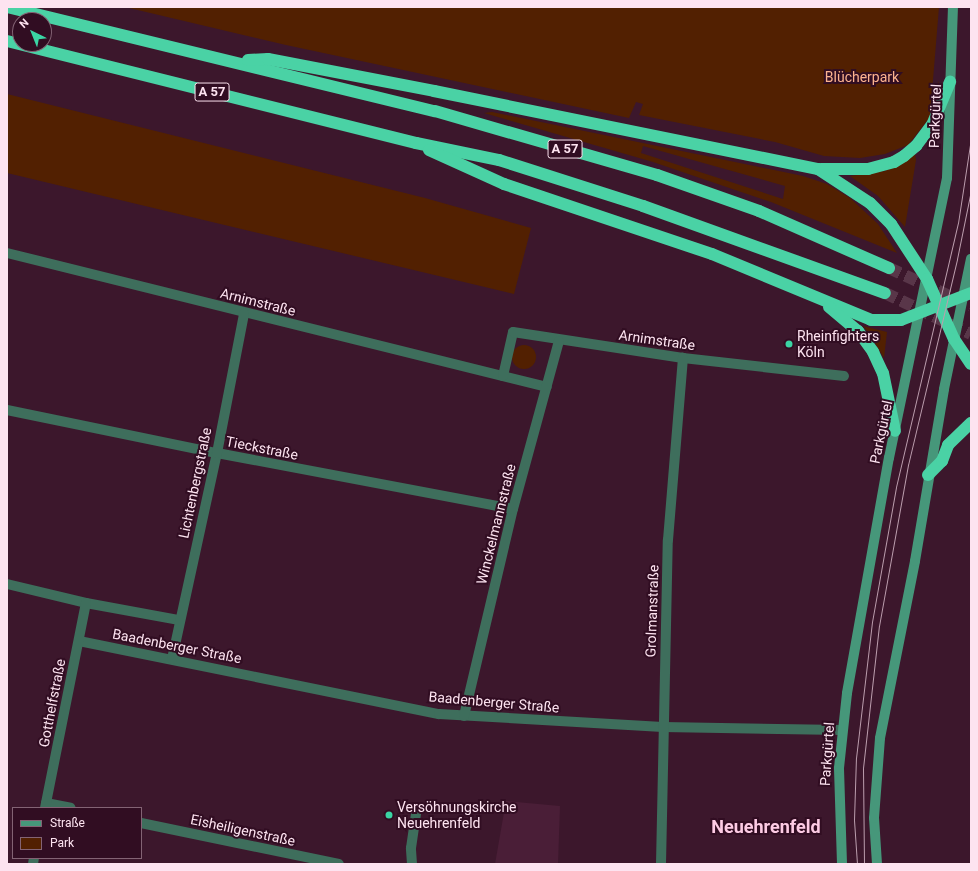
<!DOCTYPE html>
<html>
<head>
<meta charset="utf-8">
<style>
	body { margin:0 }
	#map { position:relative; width:978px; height:871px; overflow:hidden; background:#3c172c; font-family:Roboto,sans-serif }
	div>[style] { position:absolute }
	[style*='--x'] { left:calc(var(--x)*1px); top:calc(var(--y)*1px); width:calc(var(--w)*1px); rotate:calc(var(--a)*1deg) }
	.built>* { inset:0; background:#4a1e37 }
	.green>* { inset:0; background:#522001 }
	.round { border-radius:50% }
	.highway-tunnel>* { height:12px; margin-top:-6px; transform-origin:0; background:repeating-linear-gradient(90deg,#593649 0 12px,transparent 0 18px) }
	.street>* { height:10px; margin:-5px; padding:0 5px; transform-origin:5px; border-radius:5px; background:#3e6e5c }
	.secondary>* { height:10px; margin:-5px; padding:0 5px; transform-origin:5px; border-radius:5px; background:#46977a }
	.highway>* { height:12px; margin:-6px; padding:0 6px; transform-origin:6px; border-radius:6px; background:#4ad2a5 }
	.tram>* { height:1px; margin:-0.5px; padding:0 0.5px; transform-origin:0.5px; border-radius:0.5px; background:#bc9eae }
	.dots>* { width:11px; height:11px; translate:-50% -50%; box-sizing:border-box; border:2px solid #310d22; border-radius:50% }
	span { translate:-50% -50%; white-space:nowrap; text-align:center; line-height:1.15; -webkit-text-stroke:4px #310d22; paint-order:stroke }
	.shield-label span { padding:1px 3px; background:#310d22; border:1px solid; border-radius:3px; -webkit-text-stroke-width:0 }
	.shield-label { font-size:13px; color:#fde3f0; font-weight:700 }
	.park-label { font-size:14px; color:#fdb38f }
	.street-label { font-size:14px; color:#fde3f0 }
	.poi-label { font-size:14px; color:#fde3f0 }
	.left { translate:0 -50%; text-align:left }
	.district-label { font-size:18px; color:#fdcbe4; font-weight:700 }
	.frame { position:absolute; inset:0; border:8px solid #fde3f0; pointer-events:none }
	.legend { position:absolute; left:12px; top:807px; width:130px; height:52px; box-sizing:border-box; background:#310d22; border:1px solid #836374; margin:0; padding:5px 7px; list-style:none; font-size:12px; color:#fde3f0 }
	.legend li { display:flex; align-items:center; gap:8px; height:20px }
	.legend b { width:20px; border:1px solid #836374 }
	.north { position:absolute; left:12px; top:12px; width:40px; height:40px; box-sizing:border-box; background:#310d22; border:1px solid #836374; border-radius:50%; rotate:317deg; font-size:11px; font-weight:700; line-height:16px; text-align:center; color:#fde3f0 }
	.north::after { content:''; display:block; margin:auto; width:14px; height:18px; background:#3bd4a4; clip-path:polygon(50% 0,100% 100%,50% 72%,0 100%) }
</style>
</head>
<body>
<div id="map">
	<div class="built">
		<div style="clip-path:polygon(506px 801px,560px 806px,558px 864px,495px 864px)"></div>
	</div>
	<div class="green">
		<div style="clip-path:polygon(125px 7px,939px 7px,932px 92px,939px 81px,930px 117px,908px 145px,885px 154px,860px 158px,824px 156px,775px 142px,639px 115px,643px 104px,636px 102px,629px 118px,286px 45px)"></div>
		<div style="clip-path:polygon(7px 94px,425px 198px,531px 228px,514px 294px,7px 173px)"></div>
		<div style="clip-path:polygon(evenodd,492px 112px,803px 176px,827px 184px,850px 198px,878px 224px,897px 253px,771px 202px,653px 162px,484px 113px,492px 112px,643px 146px,785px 186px,783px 199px,641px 153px,643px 146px)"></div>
		<div style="clip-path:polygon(915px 154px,916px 160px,905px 227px,878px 196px,850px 176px,885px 171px)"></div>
		<div style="clip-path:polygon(863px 326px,887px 332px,884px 358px,869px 333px)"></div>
		<div class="round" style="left:512px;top:345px;width:24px;height:24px"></div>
	</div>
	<div class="highway-tunnel">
		<div style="--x:889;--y:268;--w:90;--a:24.9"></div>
		<div style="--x:885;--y:293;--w:95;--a:25.5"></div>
	</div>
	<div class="street">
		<div style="--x:7;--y:253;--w:556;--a:13.94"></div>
		<div style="--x:503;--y:376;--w:45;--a:-77.2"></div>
		<div style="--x:513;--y:332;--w:172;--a:8.7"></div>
		<div style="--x:683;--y:358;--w:162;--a:6.4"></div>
		<div style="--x:7;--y:410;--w:214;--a:11.6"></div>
		<div style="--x:217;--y:453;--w:301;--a:10.7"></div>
		<div style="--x:7;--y:584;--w:81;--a:13.5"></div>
		<div style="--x:86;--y:603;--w:95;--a:10.4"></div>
		<div style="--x:79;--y:641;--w:367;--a:11.5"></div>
		<div style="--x:439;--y:714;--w:224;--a:3.3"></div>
		<div style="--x:663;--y:727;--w:179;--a:1"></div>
		<div style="--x:172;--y:659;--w:211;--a:-77.7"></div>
		<div style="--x:217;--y:453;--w:142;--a:-79"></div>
		<div style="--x:464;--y:716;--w:213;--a:-76.7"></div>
		<div style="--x:513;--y:509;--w:174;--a:-74.7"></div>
		<div style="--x:46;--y:803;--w:25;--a:11"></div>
		<div style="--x:45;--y:808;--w:209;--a:-78.7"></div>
		<div style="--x:141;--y:823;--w:202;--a:11.7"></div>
		<div style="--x:33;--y:864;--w:6;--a:-81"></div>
		<div style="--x:412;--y:864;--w:16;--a:-94"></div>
		<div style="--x:411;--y:848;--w:41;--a:-81.7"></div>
		<div style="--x:661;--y:864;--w:324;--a:-88.8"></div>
		<div style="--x:668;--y:540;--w:183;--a:-85.3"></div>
	</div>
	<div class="secondary">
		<div style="--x:842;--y:864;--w:96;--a:-91.8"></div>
		<div style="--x:839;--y:768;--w:75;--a:-83.9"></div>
		<div style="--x:847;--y:693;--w:239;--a:-79.9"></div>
		<div style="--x:889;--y:458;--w:286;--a:-78.3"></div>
		<div style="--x:947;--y:178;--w:171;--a:-88"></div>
		<div style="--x:877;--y:864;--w:46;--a:-93.7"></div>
		<div style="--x:874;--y:818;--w:80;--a:-85.7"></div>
		<div style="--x:880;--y:738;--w:180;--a:-78.8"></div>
		<div style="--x:915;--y:561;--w:174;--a:-80.4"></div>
		<div style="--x:944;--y:389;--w:133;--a:-78.3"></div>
	</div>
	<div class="highway">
		<div style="--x:7;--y:7;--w:440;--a:13.7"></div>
		<div style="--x:435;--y:111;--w:231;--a:16.1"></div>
		<div style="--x:657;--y:175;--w:108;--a:19.4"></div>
		<div style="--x:759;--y:211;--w:142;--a:23.7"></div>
		<div style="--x:7;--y:41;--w:422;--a:14"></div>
		<div style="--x:416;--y:143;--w:85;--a:11.6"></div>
		<div style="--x:499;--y:160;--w:151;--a:17.7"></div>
		<div style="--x:643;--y:206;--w:257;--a:19.8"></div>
		<div style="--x:248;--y:60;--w:20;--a:-3"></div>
		<div style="--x:268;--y:59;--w:169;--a:10.9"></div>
		<div style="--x:434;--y:91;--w:392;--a:11.5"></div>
		<div style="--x:818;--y:169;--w:62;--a:33.2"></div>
		<div style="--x:870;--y:203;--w:30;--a:45"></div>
		<div style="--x:891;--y:224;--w:66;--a:56.8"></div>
		<div style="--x:927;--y:279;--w:66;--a:65.8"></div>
		<div style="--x:954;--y:339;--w:30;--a:56"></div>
		<div style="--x:429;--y:150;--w:82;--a:24.4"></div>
		<div style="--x:504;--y:184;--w:219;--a:18.6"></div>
		<div style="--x:712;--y:254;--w:172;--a:22.5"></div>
		<div style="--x:871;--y:320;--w:30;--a:0"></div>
		<div style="--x:901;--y:320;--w:75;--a:-21.1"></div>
		<div style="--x:821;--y:169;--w:47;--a:0"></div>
		<div style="--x:868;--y:169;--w:27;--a:-15"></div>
		<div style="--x:894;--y:162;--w:12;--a:-31"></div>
		<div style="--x:904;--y:156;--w:16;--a:-40"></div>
		<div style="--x:916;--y:146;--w:26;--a:-53"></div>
		<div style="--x:932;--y:125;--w:47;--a:-67.3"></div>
		<div style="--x:829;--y:307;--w:38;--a:40"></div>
		<div style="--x:858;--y:331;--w:26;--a:54"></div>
		<div style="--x:873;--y:352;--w:23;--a:65"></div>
		<div style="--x:883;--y:373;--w:59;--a:78.3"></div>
		<div style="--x:928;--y:475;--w:20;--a:-45"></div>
		<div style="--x:942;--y:461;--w:17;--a:-69"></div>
		<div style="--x:948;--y:445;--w:32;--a:-44"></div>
	</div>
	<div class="tram">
		<div style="--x:857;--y:864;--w:44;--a:-93.9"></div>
		<div style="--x:854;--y:820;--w:62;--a:-88.2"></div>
		<div style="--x:856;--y:758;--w:137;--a:-83.3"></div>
		<div style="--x:872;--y:622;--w:137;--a:-79.9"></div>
		<div style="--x:896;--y:487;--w:271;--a:-76.8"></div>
		<div style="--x:958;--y:223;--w:86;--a:-81.3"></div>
		<div style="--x:864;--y:864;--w:96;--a:-90.6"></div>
		<div style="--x:863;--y:768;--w:143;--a:-83.6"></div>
		<div style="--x:879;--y:626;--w:164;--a:-79.8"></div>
		<div style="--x:908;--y:465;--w:212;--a:-76.6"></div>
		<div style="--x:957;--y:259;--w:70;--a:-78.5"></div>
	</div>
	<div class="dots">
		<div style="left:789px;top:344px;background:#3bd4a4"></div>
		<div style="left:389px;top:815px;background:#3bd4a4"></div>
	</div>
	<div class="shield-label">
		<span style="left:212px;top:92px">A 57</span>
		<span style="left:565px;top:149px">A 57</span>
	</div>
	<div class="park-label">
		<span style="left:862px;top:77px">Blücherpark</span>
	</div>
	<div class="street-label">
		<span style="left:935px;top:116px;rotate:-88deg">Parkgürtel</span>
		<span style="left:258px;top:302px;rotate:14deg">Arnimstraße</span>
		<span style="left:657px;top:340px;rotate:8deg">Arnimstraße</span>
		<span style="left:881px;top:432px;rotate:-78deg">Parkgürtel</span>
		<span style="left:262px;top:448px;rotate:11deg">Tieckstraße</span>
		<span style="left:195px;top:483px;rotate:-78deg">Lichtenbergstraße</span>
		<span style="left:496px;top:524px;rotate:-76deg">Winckelmannstraße</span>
		<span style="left:652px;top:611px;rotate:-88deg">Grolmanstraße</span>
		<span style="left:177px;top:646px;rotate:11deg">Baadenberger Straße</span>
		<span style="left:494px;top:702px;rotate:5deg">Baadenberger Straße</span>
		<span style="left:52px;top:703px;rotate:-79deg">Gotthelfstraße</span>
		<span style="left:827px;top:754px;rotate:-86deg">Parkgürtel</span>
		<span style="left:243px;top:830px;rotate:12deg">Eisheiligenstraße</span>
	</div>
	<div class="poi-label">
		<span class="left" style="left:797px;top:344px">Rheinfighters<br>Köln</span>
		<span class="left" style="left:397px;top:815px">Versöhnungskirche<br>Neuehrenfeld</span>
	</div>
	<div class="district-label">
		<span style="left:766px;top:827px">Neuehrenfeld</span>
	</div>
	<div class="frame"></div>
	<ul class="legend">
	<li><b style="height:5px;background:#46977a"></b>Straße</li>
	<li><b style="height:11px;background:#522001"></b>Park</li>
	</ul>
	<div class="north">N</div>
</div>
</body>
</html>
